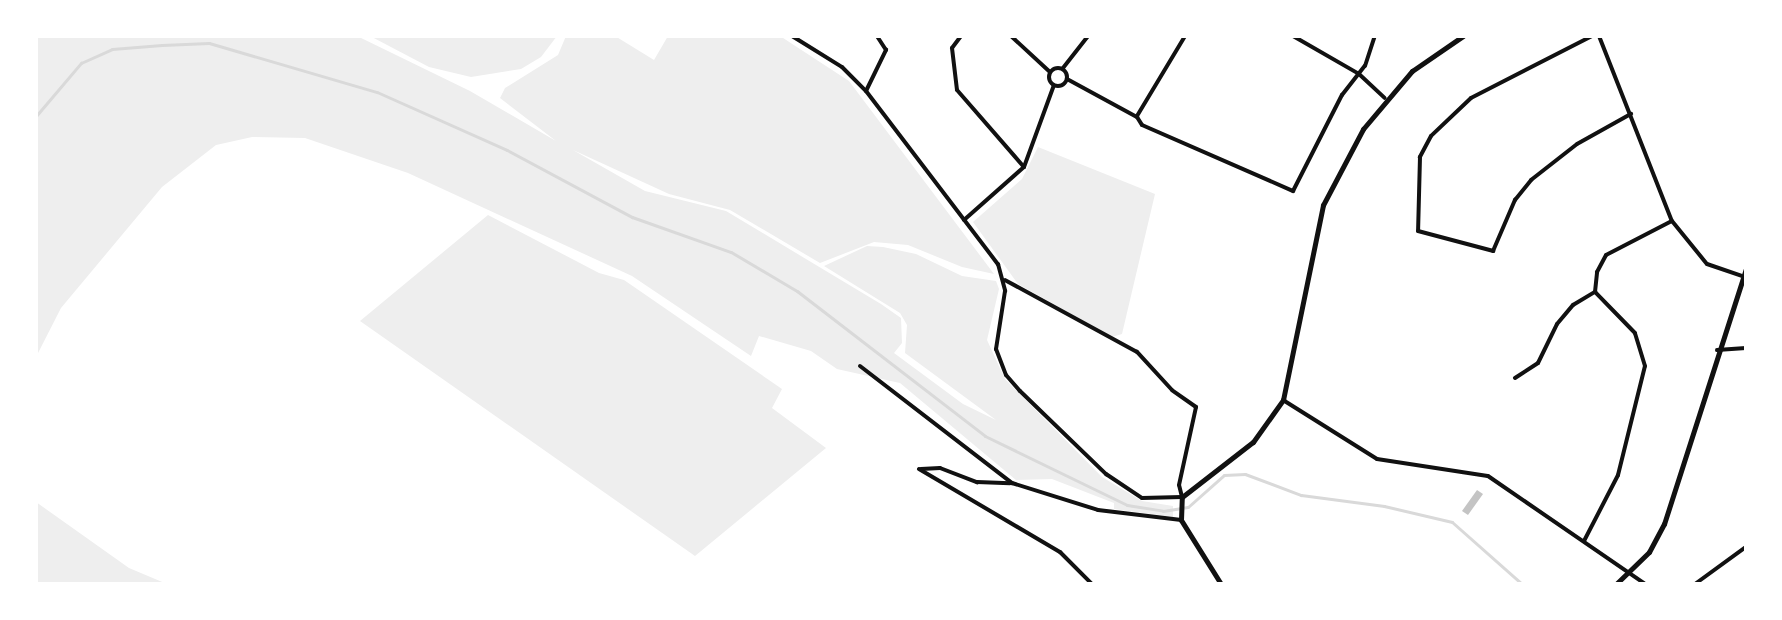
<!DOCTYPE html>
<html>
<head>
<meta charset="utf-8">
<style>
	body { margin:0 }
	#map { position:relative; width:1782px; height:620px; overflow:hidden; background:#fff; font-family:Ubuntu,sans-serif }
	div>[style] { position:absolute }
	[style*='--x'] { left:calc(var(--x)*1px); top:calc(var(--y)*1px); width:calc(var(--w)*1px); rotate:calc(var(--a)*1deg) }
	.green>* { inset:0; background:#eee }
	.stream>* { height:3px; margin:-1.5px; padding:0 1.5px; transform-origin:1.5px; border-radius:1.5px; background:#d9d9d9 }
	.building>* { inset:0; background:#c4c4c4 }
	.minor>* { height:4px; margin:-2px; padding:0 2px; transform-origin:2px; border-radius:2px; background:#111 }
	.minor>.ring { margin:-2px; padding:0; box-sizing:content-box; background:none; border:4px solid #111; border-radius:50% }
	.tertiary>* { height:5px; margin:-2.5px; padding:0 2.5px; transform-origin:2.5px; border-radius:2.5px; background:#111 }
	.secondary>* { height:5px; margin:-2.5px; padding:0 2.5px; transform-origin:2.5px; border-radius:2.5px; background:#111 }
	span { translate:-50% -50%; white-space:nowrap; text-align:center; line-height:1.15; -webkit-text-stroke:6px #fff; paint-order:stroke }
	.frame { position:absolute; inset:0; border:38px solid #fff; pointer-events:none }
</style>
</head>
<body>
<div id="map">
	<div class="green">
		<div style="clip-path:polygon(36px 36px,357px 36px,470px 91px,556px 141px,500px 98px,505px 88px,558px 55px,566px 36px,615px 36px,654px 60px,668px 36px,780px 36px,849px 81px,994px 274px,962px 267px,908px 245px,874px 242px,820px 263px,730px 210px,669px 194px,573px 150px,645px 191px,726px 211px,881px 304px,901px 318px,902px 343px,894px 353px,963px 404px,996px 420px,905px 353px,907px 325px,900px 313px,824px 266px,867px 246px,883px 247px,916px 254px,962px 276px,996px 281px,999px 289px,987px 340px,1005px 379px,1102px 477px,1142px 501px,1173px 506px,1173px 517px,1114px 509px,1114px 503px,1052px 479px,1016px 480px,900px 383px,837px 369px,811px 351px,759px 336px,751px 356px,632px 276px,408px 173px,305px 138px,252px 137px,216px 145px,162px 187px,61px 308px,36px 357px)"></div>
		<div style="clip-path:polygon(370px 36px,557px 36px,541px 57px,521px 69px,471px 77px,429px 67px)"></div>
		<div style="clip-path:polygon(1038px 147px,1155px 194px,1122px 334px,1112px 337px,1018px 284px,973px 222px,1022px 179px)"></div>
		<div style="clip-path:polygon(488px 215px,599px 273px,624px 280px,782px 389px,772px 408px,826px 448px,695px 556px,360px 321px)"></div>
		<div style="clip-path:polygon(36px 502px,129px 568px,167px 584px,36px 584px)"></div>
	</div>
	<div class="stream">
		<div style="--x:36;--y:116;--w:70;--a:-49.7"></div>
		<div style="--x:81;--y:63;--w:34;--a:-24"></div>
		<div style="--x:112;--y:49;--w:50;--a:-4.6"></div>
		<div style="--x:162;--y:45;--w:47;--a:-2.4"></div>
		<div style="--x:209;--y:43;--w:175;--a:16.3"></div>
		<div style="--x:377;--y:92;--w:142;--a:24"></div>
		<div style="--x:507;--y:150;--w:142;--a:28.2"></div>
		<div style="--x:632;--y:217;--w:105;--a:19.5"></div>
		<div style="--x:731;--y:252;--w:77;--a:30.6"></div>
		<div style="--x:797;--y:291;--w:237;--a:37.6"></div>
		<div style="--x:985;--y:436;--w:158;--a:25.9"></div>
		<div style="--x:1127;--y:505;--w:36;--a:9"></div>
		<div style="--x:1163;--y:511;--w:25;--a:-9"></div>
		<div style="--x:1188;--y:507;--w:48;--a:-41.6"></div>
		<div style="--x:1224;--y:475;--w:21;--a:-3"></div>
		<div style="--x:1245;--y:474;--w:60;--a:20.6"></div>
		<div style="--x:1301;--y:495;--w:84;--a:7.5"></div>
		<div style="--x:1384;--y:506;--w:70;--a:13.2"></div>
		<div style="--x:1452;--y:522;--w:94;--a:41.5"></div>
	</div>
	<div class="building">
		<div style="clip-path:polygon(1477px 490px,1483px 494px,1468px 515px,1462px 511px)"></div>
	</div>
	<div class="minor">
		<div style="--x:792;--y:36;--w:59;--a:31.8"></div>
		<div style="--x:842;--y:67;--w:34;--a:45"></div>
		<div style="--x:866;--y:91;--w:218;--a:52.7"></div>
		<div style="--x:998;--y:264;--w:28;--a:75"></div>
		<div style="--x:1005;--y:291;--w:59;--a:98.8"></div>
		<div style="--x:996;--y:349;--w:28;--a:69"></div>
		<div style="--x:1006;--y:375;--w:21;--a:49"></div>
		<div style="--x:1020;--y:391;--w:120;--a:44"></div>
		<div style="--x:1106;--y:474;--w:43;--a:33.7"></div>
		<div style="--x:1142;--y:498;--w:40;--a:-1.4"></div>
		<div style="--x:1182;--y:497;--w:12;--a:-104"></div>
		<div style="--x:1179;--y:485;--w:80;--a:-77.7"></div>
		<div style="--x:1196;--y:407;--w:29;--a:-145"></div>
		<div style="--x:1172;--y:390;--w:52;--a:-132.6"></div>
		<div style="--x:1137;--y:352;--w:150;--a:-151.4"></div>
		<div style="--x:961;--y:36;--w:15;--a:127"></div>
		<div style="--x:952;--y:48;--w:42;--a:83.2"></div>
		<div style="--x:957;--y:90;--w:102;--a:49"></div>
		<div style="--x:1011;--y:36;--w:53;--a:42.7"></div>
		<div style="--x:1293;--y:36;--w:76;--a:29.9"></div>
		<div style="--x:1359;--y:74;--w:35;--a:43"></div>
		<div style="--x:1592;--y:36;--w:136;--a:152.9"></div>
		<div style="--x:1471;--y:98;--w:55;--a:136.5"></div>
		<div style="--x:1431;--y:136;--w:24;--a:118"></div>
		<div style="--x:1420;--y:157;--w:74;--a:91.5"></div>
		<div style="--x:1418;--y:231;--w:78;--a:14.9"></div>
		<div style="--x:1493;--y:251;--w:56;--a:-66.7"></div>
		<div style="--x:1515;--y:200;--w:26;--a:-51"></div>
		<div style="--x:1531;--y:180;--w:58;--a:-38"></div>
		<div style="--x:1577;--y:144;--w:62;--a:-29.1"></div>
		<div style="--x:1599;--y:36;--w:199;--a:68.5"></div>
		<div style="--x:1672;--y:221;--w:55;--a:50.9"></div>
		<div style="--x:1707;--y:264;--w:36;--a:19"></div>
		<div class="ring" style="left:1049px;top:68px;width:14px;height:14px"></div>
		<div style="--x:1063;--y:68;--w:41;--a:-52"></div>
		<div style="--x:1067;--y:79;--w:80;--a:28.5"></div>
		<div style="--x:1137;--y:117;--w:9;--a:58"></div>
		<div style="--x:1142;--y:125;--w:165;--a:23.6"></div>
		<div style="--x:1293;--y:191;--w:108;--a:-63"></div>
		<div style="--x:1342;--y:95;--w:37;--a:-52"></div>
		<div style="--x:1365;--y:66;--w:32;--a:-72"></div>
		<div style="--x:866;--y:91;--w:46;--a:-64"></div>
		<div style="--x:886;--y:50;--w:17;--a:-123"></div>
		<div style="--x:1137;--y:116;--w:93;--a:-59"></div>
		<div style="--x:964;--y:220;--w:80;--a:-41.5"></div>
		<div style="--x:1024;--y:167;--w:87;--a:-69.9"></div>
		<div style="--x:1717;--y:350;--w:29;--a:-4"></div>
		<div style="--x:860;--y:366;--w:192;--a:37.6"></div>
		<div style="--x:1012;--y:483;--w:90;--a:17.4"></div>
		<div style="--x:1098;--y:510;--w:84;--a:6.9"></div>
		<div style="--x:1515;--y:378;--w:27;--a:-33"></div>
		<div style="--x:1538;--y:363;--w:43;--a:-64"></div>
		<div style="--x:1557;--y:324;--w:25;--a:-50"></div>
		<div style="--x:1573;--y:305;--w:26;--a:-31"></div>
		<div style="--x:1283;--y:400;--w:111;--a:32.1"></div>
		<div style="--x:1377;--y:459;--w:112;--a:8.7"></div>
		<div style="--x:1488;--y:476;--w:191;--a:34.5"></div>
		<div style="--x:919;--y:469;--w:164;--a:30.5"></div>
		<div style="--x:1060;--y:552;--w:45;--a:45"></div>
		<div style="--x:921;--y:469;--w:19;--a:-3"></div>
		<div style="--x:940;--y:468;--w:40;--a:21"></div>
		<div style="--x:977;--y:482;--w:33;--a:2"></div>
		<div style="--x:1584;--y:541;--w:74;--a:-62.7"></div>
		<div style="--x:1618;--y:475;--w:112;--a:-76.1"></div>
		<div style="--x:1645;--y:366;--w:34;--a:-107"></div>
		<div style="--x:1635;--y:333;--w:57;--a:-134.3"></div>
		<div style="--x:1595;--y:292;--w:20;--a:-84"></div>
		<div style="--x:1597;--y:272;--w:19;--a:-62"></div>
		<div style="--x:1606;--y:255;--w:74;--a:-27.3"></div>
		<div style="--x:1695;--y:584;--w:63;--a:-36"></div>
	</div>
	<div class="tertiary">
		<div style="--x:1616;--y:584;--w:46;--a:-44.1"></div>
		<div style="--x:1649;--y:552;--w:32;--a:-62"></div>
		<div style="--x:1664;--y:524;--w:269;--a:-72.2"></div>
	</div>
	<div class="secondary">
		<div style="--x:1221;--y:584;--w:75;--a:-122"></div>
		<div style="--x:1181;--y:520;--w:23;--a:-88"></div>
		<div style="--x:1182;--y:497;--w:90;--a:-37.8"></div>
		<div style="--x:1253;--y:442;--w:52;--a:-54.5"></div>
		<div style="--x:1283;--y:400;--w:199;--a:-78.4"></div>
		<div style="--x:1323;--y:205;--w:86;--a:-62.2"></div>
		<div style="--x:1363;--y:129;--w:76;--a:-49.8"></div>
		<div style="--x:1412;--y:71;--w:62;--a:-34.5"></div>
	</div>
	<div class="frame"></div>
</div>
</body>
</html>
